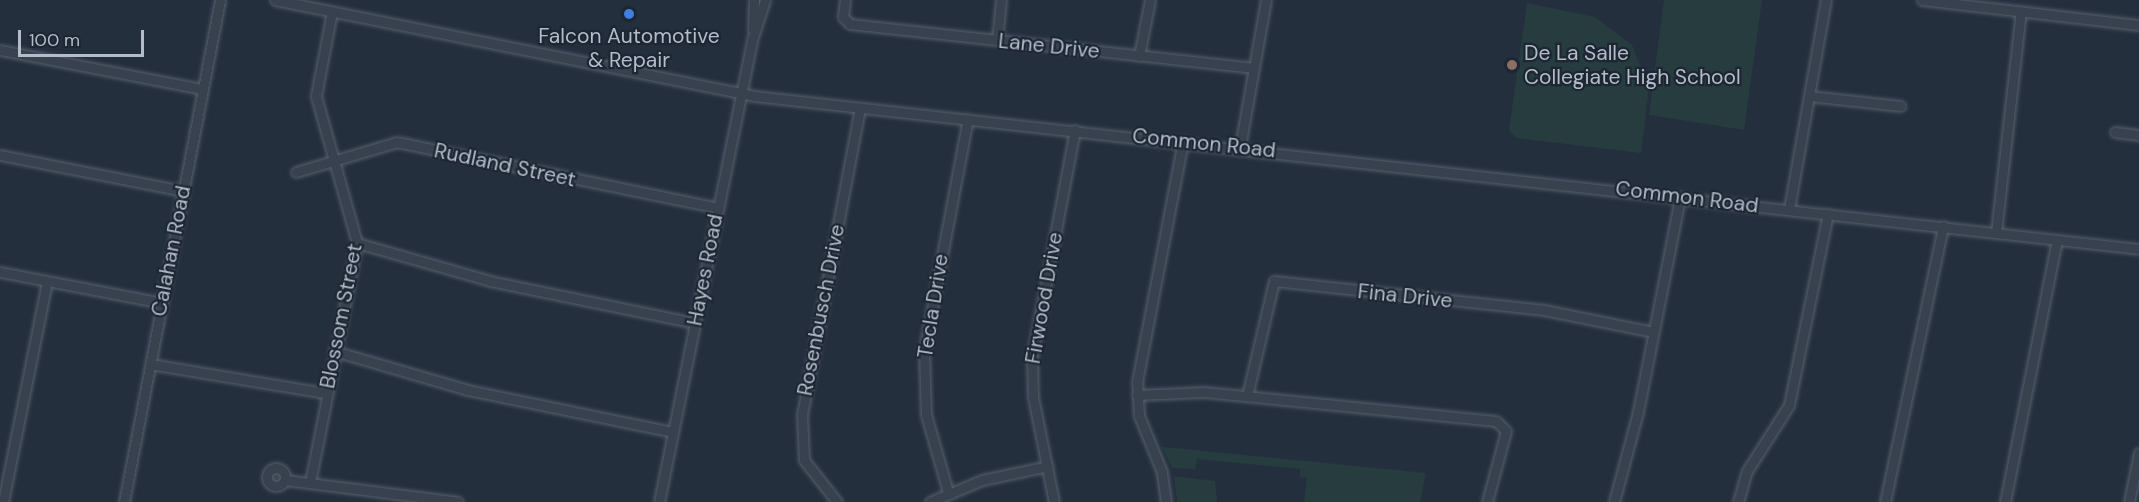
<!DOCTYPE html>
<html>
<head>
<meta charset="utf-8">
<style>
	body { margin:0 }
	#map { position:relative; width:2139px; height:502px; overflow:hidden; background:#242f3e; font-family:"DM Sans",sans-serif }
	div>[style] { position:absolute }
	[style*='--x'] { left:calc(var(--x)*1px); top:calc(var(--y)*1px); width:calc(var(--w)*1px); rotate:calc(var(--a)*1deg) }
	.green>* { inset:0; background:#263c3f }
	.roads { filter:drop-shadow(0 0 2px #565f6c) drop-shadow(0 0 2px #565f6c) }
	.minor>* { height:9px; margin:-4.5px; padding:0 4.5px; transform-origin:4.5px; border-radius:4.5px; background:#38414e }
	.minor>.ring { margin:-4.5px; padding:0; box-sizing:content-box; background:none; border:9px solid #38414e; border-radius:50% }
	.dots>* { width:16px; height:16px; translate:-50% -50%; box-sizing:border-box; border:3px solid #1d2633; border-radius:50% }
	span { translate:-50% -50%; white-space:nowrap; text-align:center; line-height:1.15; -webkit-text-stroke:4.5px #1d2633; paint-order:stroke }
	.poi-label { font-size:21px; color:#b4bcc9 }
	.left { translate:0 -50%; text-align:left }
	.street-label { font-size:21px; color:#b4bcc9 }
	.scale { position:absolute; left:18px; top:30px; width:126px; height:27px; box-sizing:border-box; border:3px solid #b4bcc9; border-top:0; padding-left:8px; font-size:18px; line-height:21px; white-space:nowrap; color:#b4bcc9; -webkit-text-stroke:4px #1d2633; paint-order:stroke }
</style>
</head>
<body>
<div id="map">
	<div class="green">
		<div style="clip-path:polygon(1664px 0,1762px 0,1744px 130px,1649px 115px)"></div>
		<div style="clip-path:polygon(1527px 3px,1595px 17px,1632px 45px,1649px 87px,1641px 153px,1516px 138px,1509px 130px)"></div>
		<div style="clip-path:polygon(1162px 447px,1174px 448px,1426px 473px,1420px 502px,1304px 502px,1307px 478px,1300px 477px,1300px 469px,1197px 459px,1195px 469px,1172px 468px)"></div>
		<div style="clip-path:polygon(1174px 476px,1215px 481px,1217px 502px,1177px 502px)"></div>
	</div>
	<div class="roads">
		<div class="minor">
			<div style="--x:275;--y:0;--w:489;--a:11.3"></div>
			<div style="--x:754;--y:96;--w:1393;--a:6.3"></div>
			<div style="--x:845;--y:0;--w:17;--a:97"></div>
			<div style="--x:843;--y:17;--w:10;--a:45"></div>
			<div style="--x:850;--y:24;--w:405;--a:6.2"></div>
			<div style="--x:1922;--y:0;--w:218;--a:6.6"></div>
			<div style="--x:753;--y:29;--w:29;--a:-88"></div>
			<div style="--x:997;--y:40;--w:40;--a:-84.3"></div>
			<div style="--x:0;--y:50;--w:206;--a:10.9"></div>
			<div style="--x:1139;--y:56;--w:57;--a:-78.9"></div>
			<div style="--x:1809;--y:96;--w:92;--a:6.3"></div>
			<div style="--x:2115;--y:132;--w:24;--a:7"></div>
			<div style="--x:1240;--y:147;--w:149;--a:-80"></div>
			<div style="--x:0;--y:155;--w:187;--a:11.1"></div>
			<div style="--x:296;--y:172;--w:105;--a:-16.5"></div>
			<div style="--x:397;--y:142;--w:328;--a:11.6"></div>
			<div style="--x:1789;--y:209;--w:212;--a:-80"></div>
			<div style="--x:1996;--y:233;--w:223;--a:-83.6"></div>
			<div style="--x:357;--y:243;--w:138;--a:15.9"></div>
			<div style="--x:490;--y:281;--w:209;--a:11.6"></div>
			<div style="--x:0;--y:272;--w:165;--a:10.8"></div>
			<div style="--x:334;--y:351;--w:140;--a:16.2"></div>
			<div style="--x:468;--y:390;--w:209;--a:11.6"></div>
			<div style="--x:150;--y:364;--w:178;--a:9.4"></div>
			<div style="--x:1137;--y:395;--w:67;--a:-2.6"></div>
			<div style="--x:1204;--y:392;--w:293;--a:5.7"></div>
			<div style="--x:1496;--y:421;--w:14;--a:45"></div>
			<div style="--x:1506;--y:431;--w:73;--a:105"></div>
			<div style="--x:1247;--y:396;--w:118;--a:-76.8"></div>
			<div style="--x:1274;--y:281;--w:272;--a:6.1"></div>
			<div style="--x:1544;--y:310;--w:111;--a:11.4"></div>
			<div class="ring" style="left:267px;top:468px;width:9px;height:9px"></div>
			<div style="--x:285;--y:480;--w:174;--a:7.2"></div>
			<div style="--x:310;--y:483;--w:245;--a:-78.9"></div>
			<div style="--x:357;--y:243;--w:153;--a:-105.6"></div>
			<div style="--x:316;--y:96;--w:86;--a:-79.3"></div>
			<div style="--x:948;--y:492;--w:80;--a:-105.9"></div>
			<div style="--x:926;--y:415;--w:64;--a:-91.8"></div>
			<div style="--x:924;--y:351;--w:236;--a:-79.3"></div>
			<div style="--x:3;--y:502;--w:225;--a:-78.7"></div>
			<div style="--x:124;--y:502;--w:511;--a:-79.17"></div>
			<div style="--x:659;--y:502;--w:474;--a:-78.6"></div>
			<div style="--x:753;--y:37;--w:39;--a:-72"></div>
			<div style="--x:837;--y:502;--w:53;--a:-128.2"></div>
			<div style="--x:804;--y:460;--w:45;--a:-92.5"></div>
			<div style="--x:802;--y:415;--w:313;--a:-79.3"></div>
			<div style="--x:930;--y:502;--w:56;--a:-22.9"></div>
			<div style="--x:982;--y:480;--w:67;--a:-12"></div>
			<div style="--x:1054;--y:502;--w:107;--a:-101.3"></div>
			<div style="--x:1033;--y:397;--w:40;--a:-91.4"></div>
			<div style="--x:1032;--y:357;--w:231;--a:-79.3"></div>
			<div style="--x:1166;--y:502;--w:30;--a:-98"></div>
			<div style="--x:1162;--y:472;--w:61;--a:-112.3"></div>
			<div style="--x:1139;--y:416;--w:34;--a:-93"></div>
			<div style="--x:1137;--y:382;--w:245;--a:-79.2"></div>
			<div style="--x:1614;--y:502;--w:93;--a:-75.1"></div>
			<div style="--x:1638;--y:412;--w:219;--a:-78.9"></div>
			<div style="--x:1738;--y:502;--w:32;--a:-74"></div>
			<div style="--x:1747;--y:471;--w:78;--a:-57.5"></div>
			<div style="--x:1789;--y:405;--w:195;--a:-78.5"></div>
			<div style="--x:1885;--y:502;--w:282;--a:-78.1"></div>
			<div style="--x:2005;--y:502;--w:267;--a:-78.8"></div>
			<div style="--x:2129;--y:502;--w:50;--a:-78.5"></div>
		</div>
	</div>
	<div class="dots">
		<div style="left:629px;top:14px;background:#3f7fe0"></div>
		<div style="left:1512px;top:65px;background:#8d6e63"></div>
	</div>
	<div class="poi-label">
		<span style="left:629px;top:48px">Falcon Automotive<br>&amp; Repair</span>
		<span class="left" style="left:1524px;top:65px">De La Salle<br>Collegiate High School</span>
	</div>
	<div class="street-label">
		<span style="left:1049px;top:46px;rotate:6deg">Lane Drive</span>
		<span style="left:1204px;top:143px;rotate:6deg">Common Road</span>
		<span style="left:505px;top:165px;rotate:12deg">Rudland Street</span>
		<span style="left:1687px;top:197px;rotate:7deg">Common Road</span>
		<span style="left:171px;top:251px;rotate:-79deg">Calahan Road</span>
		<span style="left:705px;top:270px;rotate:-79deg">Hayes Road</span>
		<span style="left:1405px;top:296px;rotate:6deg">Fina Drive</span>
		<span style="left:1044px;top:298px;rotate:-80deg">Firwood Drive</span>
		<span style="left:933px;top:306px;rotate:-81deg">Tecla Drive</span>
		<span style="left:821px;top:310px;rotate:-79deg">Rosenbusch Drive</span>
		<span style="left:341px;top:316px;rotate:-79deg">Blossom Street</span>
	</div>
	<div class="scale">100 m</div>
</div>
</body>
</html>
